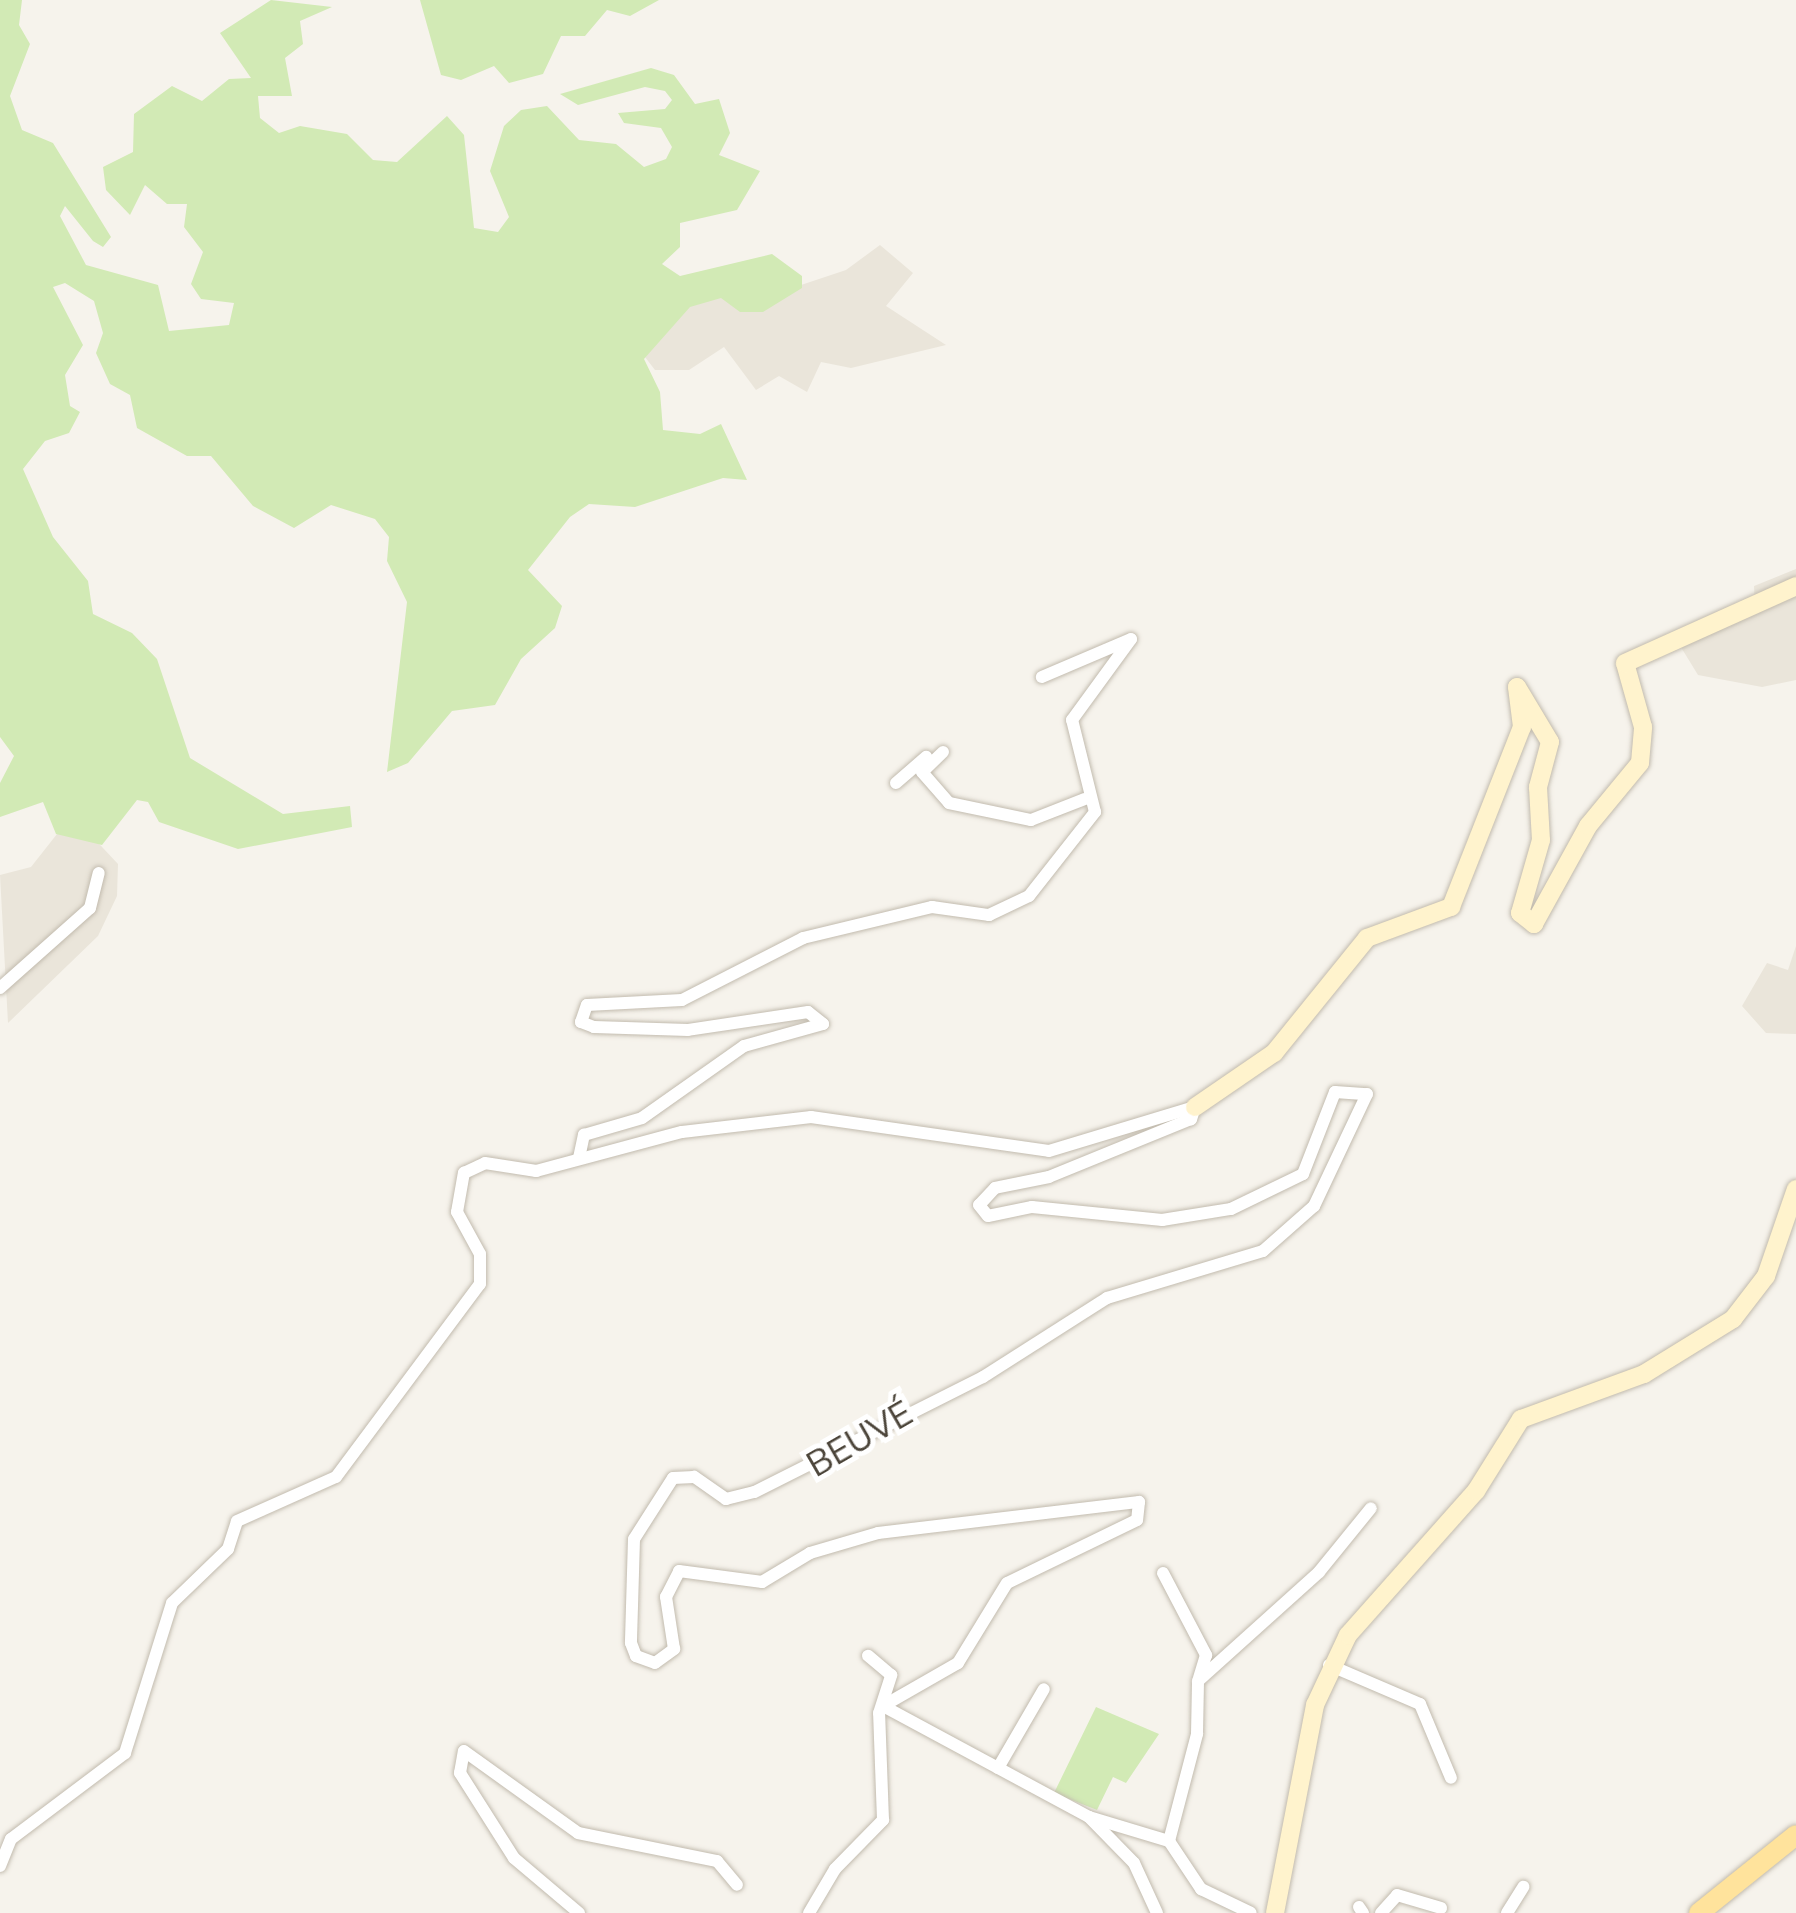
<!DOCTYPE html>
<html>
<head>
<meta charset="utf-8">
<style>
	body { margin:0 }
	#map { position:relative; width:1796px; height:1913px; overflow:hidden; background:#f6f3ec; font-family:Mulish,sans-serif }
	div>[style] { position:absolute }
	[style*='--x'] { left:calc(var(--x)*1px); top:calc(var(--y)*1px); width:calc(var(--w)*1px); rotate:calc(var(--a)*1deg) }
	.residential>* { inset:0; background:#eae5da }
	.green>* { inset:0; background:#d2eab5 }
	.roads { filter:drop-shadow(0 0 2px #c2bbae) drop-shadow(0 0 2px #c2bbae) }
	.street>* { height:12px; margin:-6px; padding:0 6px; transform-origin:6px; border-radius:6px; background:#fff }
	.secondary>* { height:18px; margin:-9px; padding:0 9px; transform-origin:9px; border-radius:9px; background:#fff3cd }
	.primary>* { height:20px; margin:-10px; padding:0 10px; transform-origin:10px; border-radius:10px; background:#ffe39c }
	span { translate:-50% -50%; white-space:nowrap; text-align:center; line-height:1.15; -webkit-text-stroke:10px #fff; paint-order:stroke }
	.street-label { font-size:35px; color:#4b4439 }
</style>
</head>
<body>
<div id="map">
	<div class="residential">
		<div style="clip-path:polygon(880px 245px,913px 273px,886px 306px,946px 345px,851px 368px,821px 362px,807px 392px,779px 376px,756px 390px,724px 347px,689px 370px,655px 370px,638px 348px,670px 292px,783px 291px,846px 270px)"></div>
		<div style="clip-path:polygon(1796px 569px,1796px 680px,1762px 687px,1698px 675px,1679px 644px,1755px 608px,1754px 586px)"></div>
		<div style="clip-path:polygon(72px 815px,118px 864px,117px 896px,98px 936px,8px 1023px,0 875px,31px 867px)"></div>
		<div style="clip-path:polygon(1796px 946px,1796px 1034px,1766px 1033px,1742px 1006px,1767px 963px,1788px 970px)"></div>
	</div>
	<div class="green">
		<div style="clip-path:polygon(0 0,22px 0,19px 25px,30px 44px,10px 96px,22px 130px,53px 143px,111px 237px,103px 247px,93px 241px,65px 206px,60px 216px,86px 265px,158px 285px,169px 331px,229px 325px,234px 303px,201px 299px,191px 284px,203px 252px,184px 227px,187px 204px,167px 204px,145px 185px,130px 215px,106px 190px,103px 167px,133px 152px,134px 114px,172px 86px,202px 101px,229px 79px,251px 78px,220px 33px,271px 0,332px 7px,300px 21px,303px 44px,285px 58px,292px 96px,258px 96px,260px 118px,279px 133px,300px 126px,347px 134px,373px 160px,397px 162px,447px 116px,464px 135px,474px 228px,498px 232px,509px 217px,490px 171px,504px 126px,521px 110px,547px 106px,579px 140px,616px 144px,644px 167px,666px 159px,672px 147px,661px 128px,624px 123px,618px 113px,665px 109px,672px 100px,665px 91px,645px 87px,578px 105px,560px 94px,651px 68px,674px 75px,695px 104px,719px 99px,730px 133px,719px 155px,760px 171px,737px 210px,680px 223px,680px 247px,662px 264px,680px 276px,772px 254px,802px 276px,802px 288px,763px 312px,740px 312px,721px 298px,690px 307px,644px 359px,660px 392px,663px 430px,700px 434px,721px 424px,747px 480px,723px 478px,635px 507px,589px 504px,570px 517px,528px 570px,562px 606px,555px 628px,521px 659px,495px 705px,452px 711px,408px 763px,387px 772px,407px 602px,387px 561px,389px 537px,375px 519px,331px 505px,294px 528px,253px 506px,211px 456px,187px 456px,137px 428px,130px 395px,110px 384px,96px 353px,103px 333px,94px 301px,65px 283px,53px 287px,83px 345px,65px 375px,70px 406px,80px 412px,69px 433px,45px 441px,23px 469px,53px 537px,88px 581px,93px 614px,132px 633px,157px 659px,190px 758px,283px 814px,350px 806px,352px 827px,238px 849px,159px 822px,148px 802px,137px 800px,102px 845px,56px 834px,43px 802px,0 817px,0 783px,14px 756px,0 737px)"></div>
		<div style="clip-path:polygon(420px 0,659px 0,630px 16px,607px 10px,585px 36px,561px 36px,543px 74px,509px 83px,494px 66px,461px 80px,441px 75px)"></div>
		<div style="clip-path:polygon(1096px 1707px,1159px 1734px,1126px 1783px,1113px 1777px,1097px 1810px,1054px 1793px)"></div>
	</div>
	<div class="roads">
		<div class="street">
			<div style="--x:943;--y:752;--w:29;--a:136"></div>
			<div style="--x:922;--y:772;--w:41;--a:48.9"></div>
			<div style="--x:949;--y:803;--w:84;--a:11.7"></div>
			<div style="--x:1031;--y:820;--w:58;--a:-21.3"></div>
			<div style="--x:896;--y:783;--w:40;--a:-41"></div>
			<div style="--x:0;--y:988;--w:120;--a:-41.6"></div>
			<div style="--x:90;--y:908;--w:36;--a:-76"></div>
			<div style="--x:1195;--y:1107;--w:13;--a:108"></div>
			<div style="--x:1191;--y:1119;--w:153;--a:157.8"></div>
			<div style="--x:1049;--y:1177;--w:55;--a:168.5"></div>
			<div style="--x:995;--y:1188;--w:23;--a:133"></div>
			<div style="--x:979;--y:1205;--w:14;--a:51"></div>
			<div style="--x:988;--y:1216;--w:45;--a:-11.6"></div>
			<div style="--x:1032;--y:1207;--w:131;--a:5.7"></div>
			<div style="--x:1162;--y:1220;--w:70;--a:-9.1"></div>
			<div style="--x:1231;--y:1209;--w:80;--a:-25.9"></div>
			<div style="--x:1303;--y:1174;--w:88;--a:-68.7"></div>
			<div style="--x:1335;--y:1092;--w:32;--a:4"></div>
			<div style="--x:1367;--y:1094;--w:124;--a:115.3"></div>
			<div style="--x:1314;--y:1206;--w:68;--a:138.6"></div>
			<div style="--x:1263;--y:1251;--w:163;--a:163.2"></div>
			<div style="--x:1107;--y:1298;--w:147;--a:147.5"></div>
			<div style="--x:983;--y:1377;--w:256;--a:153.3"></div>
			<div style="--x:754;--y:1492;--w:29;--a:166"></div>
			<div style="--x:726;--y:1499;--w:39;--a:-145"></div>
			<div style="--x:694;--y:1477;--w:21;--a:177"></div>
			<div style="--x:673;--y:1478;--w:72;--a:122.6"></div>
			<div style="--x:634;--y:1539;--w:104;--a:91.7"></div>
			<div style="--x:631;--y:1643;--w:14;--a:69"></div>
			<div style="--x:636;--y:1656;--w:20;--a:20"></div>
			<div style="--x:655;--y:1663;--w:24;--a:-36"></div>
			<div style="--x:674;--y:1649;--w:53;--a:-98.7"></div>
			<div style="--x:666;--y:1597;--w:29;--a:-63"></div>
			<div style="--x:679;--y:1571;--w:84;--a:7.5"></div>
			<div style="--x:762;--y:1582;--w:56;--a:-31.1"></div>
			<div style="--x:810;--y:1553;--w:71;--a:-16.4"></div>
			<div style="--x:878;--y:1533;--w:263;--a:-6.8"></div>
			<div style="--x:1139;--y:1502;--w:18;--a:96"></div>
			<div style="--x:1137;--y:1520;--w:144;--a:154.1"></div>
			<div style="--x:1007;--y:1583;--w:94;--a:121.5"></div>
			<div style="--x:958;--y:1663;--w:86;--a:150.2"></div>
			<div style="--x:883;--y:1706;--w:234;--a:28.3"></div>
			<div style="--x:1089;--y:1817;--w:84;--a:16.7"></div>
			<div style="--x:1169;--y:1841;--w:58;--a:56.3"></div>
			<div style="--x:1201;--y:1889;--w:55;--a:25.6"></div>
			<div style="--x:579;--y:1158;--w:24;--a:-78"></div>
			<div style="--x:584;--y:1135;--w:60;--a:-16.3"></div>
			<div style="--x:642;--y:1118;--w:125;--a:-35.2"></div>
			<div style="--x:744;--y:1046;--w:82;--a:-15.6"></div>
			<div style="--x:823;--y:1024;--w:19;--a:-141"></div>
			<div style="--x:808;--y:1012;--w:121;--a:171.5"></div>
			<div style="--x:688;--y:1030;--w:94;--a:-178.2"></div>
			<div style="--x:594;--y:1027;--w:14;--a:-159"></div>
			<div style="--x:581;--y:1022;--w:18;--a:-71"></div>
			<div style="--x:587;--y:1005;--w:95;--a:-3"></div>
			<div style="--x:682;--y:1000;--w:136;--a:-27.1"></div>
			<div style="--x:803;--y:938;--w:133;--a:-13.5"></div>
			<div style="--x:932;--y:907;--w:58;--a:8"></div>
			<div style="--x:989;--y:915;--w:44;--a:-25.4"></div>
			<div style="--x:1029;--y:896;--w:107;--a:-51.8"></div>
			<div style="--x:1095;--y:812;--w:95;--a:-104"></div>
			<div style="--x:1072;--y:720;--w:100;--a:-53.9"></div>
			<div style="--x:1131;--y:639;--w:97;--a:156.9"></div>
			<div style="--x:1163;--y:1573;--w:93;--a:62.3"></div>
			<div style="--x:1206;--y:1655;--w:24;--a:107"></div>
			<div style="--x:1329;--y:1665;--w:99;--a:23.2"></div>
			<div style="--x:1420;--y:1704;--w:80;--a:67.3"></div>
			<div style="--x:998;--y:1768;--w:91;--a:-59.8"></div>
			<div style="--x:1089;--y:1817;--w:64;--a:45.6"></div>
			<div style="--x:1134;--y:1863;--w:55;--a:65.3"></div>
			<div style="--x:1169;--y:1841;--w:111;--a:-75.3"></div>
			<div style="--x:1197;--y:1734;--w:53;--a:-88.9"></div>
			<div style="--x:1198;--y:1681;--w:163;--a:-42"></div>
			<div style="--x:1319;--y:1572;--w:82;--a:-50.9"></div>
			<div style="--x:0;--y:1866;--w:29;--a:-68"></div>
			<div style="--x:11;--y:1839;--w:143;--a:-37"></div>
			<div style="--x:125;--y:1753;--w:157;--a:-72.6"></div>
			<div style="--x:172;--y:1603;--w:78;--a:-44"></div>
			<div style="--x:228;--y:1549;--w:29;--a:-72"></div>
			<div style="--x:237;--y:1521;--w:108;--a:-24"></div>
			<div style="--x:336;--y:1477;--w:241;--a:-53.3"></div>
			<div style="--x:480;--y:1284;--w:30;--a:-90"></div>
			<div style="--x:480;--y:1254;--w:48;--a:-118.7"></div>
			<div style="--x:457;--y:1212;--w:40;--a:-80"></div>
			<div style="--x:464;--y:1173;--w:23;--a:-25"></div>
			<div style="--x:485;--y:1163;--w:52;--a:8.9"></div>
			<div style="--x:536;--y:1171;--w:151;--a:-15"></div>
			<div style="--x:682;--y:1132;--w:130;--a:-6.6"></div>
			<div style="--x:811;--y:1117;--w:240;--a:8.1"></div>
			<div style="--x:1049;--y:1151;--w:152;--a:-16.8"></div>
			<div style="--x:1359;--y:1907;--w:7;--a:56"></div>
			<div style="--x:579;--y:1913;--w:85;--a:-139.8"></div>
			<div style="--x:514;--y:1858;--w:101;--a:-122.4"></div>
			<div style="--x:460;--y:1773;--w:22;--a:-80"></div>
			<div style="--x:464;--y:1751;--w:140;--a:35.7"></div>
			<div style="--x:578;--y:1833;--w:142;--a:11.4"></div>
			<div style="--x:717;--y:1861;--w:31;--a:50"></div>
			<div style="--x:809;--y:1913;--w:51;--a:-59.4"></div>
			<div style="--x:835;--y:1869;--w:69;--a:-45.6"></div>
			<div style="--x:883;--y:1820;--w:107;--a:-92.1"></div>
			<div style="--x:879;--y:1713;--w:40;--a:-72"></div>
			<div style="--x:891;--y:1675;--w:30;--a:-140"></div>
			<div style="--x:1381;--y:1913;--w:24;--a:-48"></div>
			<div style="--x:1397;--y:1895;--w:46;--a:16.5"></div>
			<div style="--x:1507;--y:1913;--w:31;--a:-58"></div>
		</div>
		<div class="secondary">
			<div style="--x:1195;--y:1107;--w:96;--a:-34.4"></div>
			<div style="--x:1274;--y:1053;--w:148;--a:-51"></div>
			<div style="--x:1367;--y:938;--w:90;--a:-20.3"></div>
			<div style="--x:1451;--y:907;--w:193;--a:-68.5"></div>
			<div style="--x:1522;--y:727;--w:40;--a:-97.1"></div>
			<div style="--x:1517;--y:687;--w:64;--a:59"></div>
			<div style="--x:1550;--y:742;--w:47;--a:104.9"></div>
			<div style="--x:1538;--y:787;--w:53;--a:86.8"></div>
			<div style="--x:1541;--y:840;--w:76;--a:106"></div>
			<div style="--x:1520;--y:913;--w:18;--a:38"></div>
			<div style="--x:1534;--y:924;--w:112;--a:-61.1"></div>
			<div style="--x:1588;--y:826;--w:82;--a:-50.5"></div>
			<div style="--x:1640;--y:763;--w:36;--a:-85"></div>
			<div style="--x:1643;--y:727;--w:66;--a:-105.7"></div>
			<div style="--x:1625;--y:663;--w:188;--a:-24.2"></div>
			<div style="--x:1275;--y:1913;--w:212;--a:-79.1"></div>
			<div style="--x:1315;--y:1705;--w:77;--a:-64.8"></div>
			<div style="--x:1348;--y:1635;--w:193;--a:-48.4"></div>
			<div style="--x:1476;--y:1491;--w:85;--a:-58"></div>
			<div style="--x:1521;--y:1419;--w:131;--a:-20.1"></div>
			<div style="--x:1644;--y:1374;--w:105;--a:-31.7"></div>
			<div style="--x:1733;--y:1319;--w:54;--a:-52.5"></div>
			<div style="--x:1766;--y:1276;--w:92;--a:-71"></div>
		</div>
		<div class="primary">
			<div style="--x:1699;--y:1913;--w:124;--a:-38.8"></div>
		</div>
	</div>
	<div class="street-label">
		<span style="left:859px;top:1438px;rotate:-30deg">BEUVÉ</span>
	</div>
</div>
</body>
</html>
